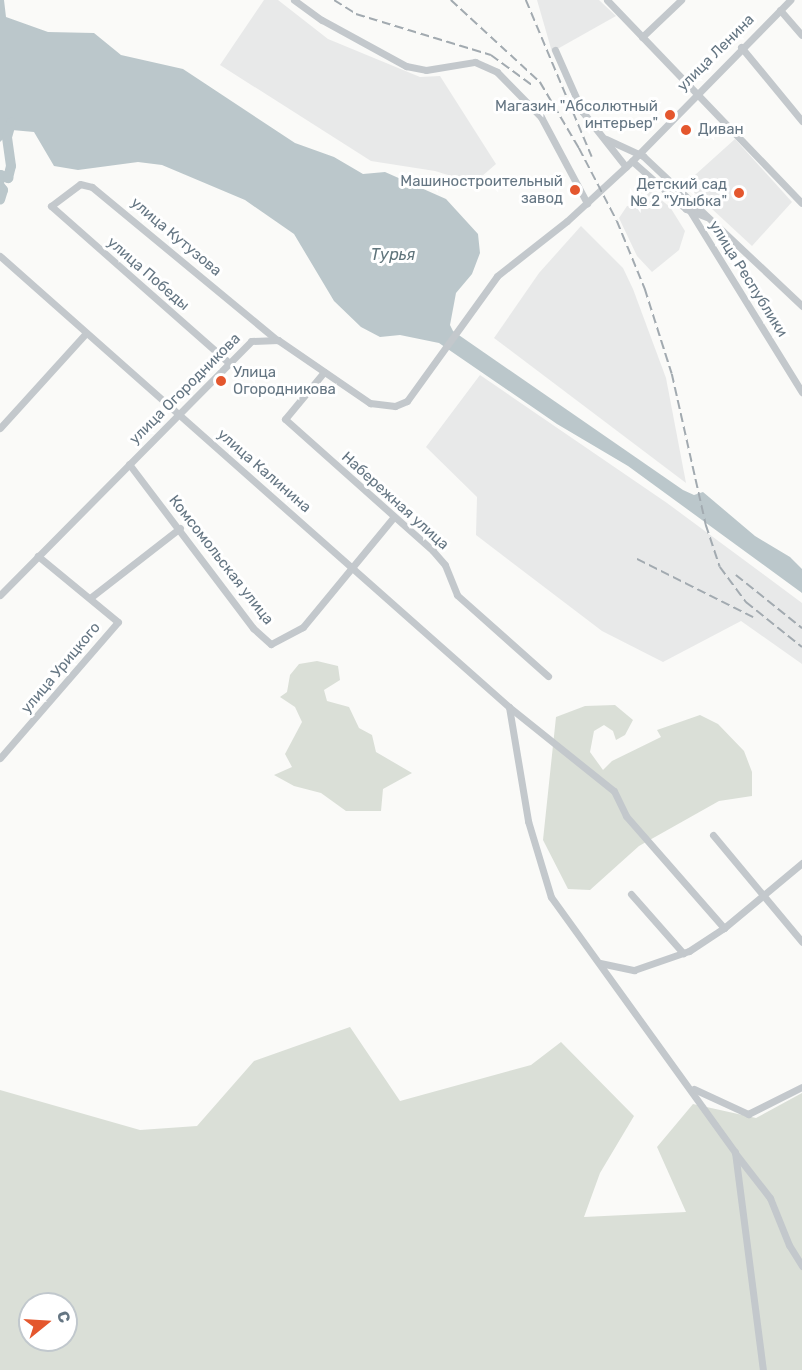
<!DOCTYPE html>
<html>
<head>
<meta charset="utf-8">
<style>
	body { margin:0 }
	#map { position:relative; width:802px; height:1370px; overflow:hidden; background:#fafaf8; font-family:Rubik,sans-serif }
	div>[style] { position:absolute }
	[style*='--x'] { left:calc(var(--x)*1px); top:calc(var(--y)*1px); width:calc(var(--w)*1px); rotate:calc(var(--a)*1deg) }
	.built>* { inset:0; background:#e8e9e9 }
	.green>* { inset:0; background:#dadfd7 }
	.water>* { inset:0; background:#bbc7cb }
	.river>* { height:10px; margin:-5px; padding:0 5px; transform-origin:5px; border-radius:5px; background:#bbc7cb }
	.minor>* { height:7px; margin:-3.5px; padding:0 3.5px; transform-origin:3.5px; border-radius:3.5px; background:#c3c8cc }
	.rail>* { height:1.5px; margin-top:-0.75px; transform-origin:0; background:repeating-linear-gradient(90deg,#a2aab0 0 9px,transparent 0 13.5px) }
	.dots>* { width:16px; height:16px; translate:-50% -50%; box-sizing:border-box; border:3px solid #fff; border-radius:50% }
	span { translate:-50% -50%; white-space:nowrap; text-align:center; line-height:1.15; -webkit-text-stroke:6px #fff; paint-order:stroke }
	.street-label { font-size:15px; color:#657683 }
	.poi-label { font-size:15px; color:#657683 }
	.right { translate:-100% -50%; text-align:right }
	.left { translate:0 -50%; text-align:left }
	.water-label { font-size:16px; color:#60757c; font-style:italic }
	.north { position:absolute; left:18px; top:1292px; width:60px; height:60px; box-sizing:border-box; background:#fff; border:2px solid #c1c8cd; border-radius:50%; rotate:72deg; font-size:16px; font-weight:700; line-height:24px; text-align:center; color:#657683 }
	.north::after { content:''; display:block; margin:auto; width:21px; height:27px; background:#e4572e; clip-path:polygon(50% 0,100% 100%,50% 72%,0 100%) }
</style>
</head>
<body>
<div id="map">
	<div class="built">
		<div style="clip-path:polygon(264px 0,278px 0,328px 39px,420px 77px,440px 76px,496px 164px,474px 183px,435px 171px,371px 161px,220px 65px)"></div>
		<div style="clip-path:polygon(537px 0,599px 0,616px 16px,552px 52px)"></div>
		<div style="clip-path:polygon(735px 139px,792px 202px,752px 246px,685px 184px)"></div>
		<div style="clip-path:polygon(650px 191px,670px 207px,685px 231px,679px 250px,652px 272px,637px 256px,619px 218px,627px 206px,640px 204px)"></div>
		<div style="clip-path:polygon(581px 226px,623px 268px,633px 289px,666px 378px,686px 483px,494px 338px,539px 273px)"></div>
		<div style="clip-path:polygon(480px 375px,667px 503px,802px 603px,802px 664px,741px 621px,663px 662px,602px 631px,476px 535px,477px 497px,426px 447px)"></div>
	</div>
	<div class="green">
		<div style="clip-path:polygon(317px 661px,338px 666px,340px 680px,324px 690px,327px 701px,349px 707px,359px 728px,372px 735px,376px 752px,412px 773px,383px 789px,381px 811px,346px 811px,321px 793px,294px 786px,274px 775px,292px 767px,285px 754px,302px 722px,295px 707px,280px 697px,287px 692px,290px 675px,299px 664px)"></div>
		<div style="clip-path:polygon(615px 705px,633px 720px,625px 735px,616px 740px,613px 731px,604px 725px,594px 731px,590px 752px,603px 770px,612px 761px,661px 737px,657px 730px,700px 715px,718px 724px,744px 751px,752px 772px,752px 796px,719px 801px,639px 846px,590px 890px,568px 889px,543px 840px,556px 717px,585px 706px)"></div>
		<div style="clip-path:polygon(evenodd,350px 1027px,400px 1101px,531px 1065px,561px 1042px,634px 1116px,600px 1173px,584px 1217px,686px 1212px,657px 1147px,693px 1104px,756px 1118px,802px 1093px,802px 1370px,0 1370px,0 1090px,140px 1130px,197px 1126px,254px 1061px,350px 1027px,30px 1304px,66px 1304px,66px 1340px,30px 1340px,30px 1304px)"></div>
	</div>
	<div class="water">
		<div style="clip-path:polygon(0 0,4px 0,6px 17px,48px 32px,94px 33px,121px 55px,183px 69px,295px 143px,334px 157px,363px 174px,385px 172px,446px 199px,478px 234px,480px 253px,472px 274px,456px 293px,450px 325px,453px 331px,683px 490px,694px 495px,703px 492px,755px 536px,790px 557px,802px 569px,802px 593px,628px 466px,557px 424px,439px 343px,400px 335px,380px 337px,361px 327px,334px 301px,294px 234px,245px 200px,162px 165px,138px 162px,78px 170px,54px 166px,34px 132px,12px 130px,0 142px)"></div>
	</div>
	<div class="river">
		<div style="--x:0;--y:180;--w:5;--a:-79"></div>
		<div style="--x:1;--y:175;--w:8;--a:23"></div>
		<div style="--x:8;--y:178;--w:12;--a:-76"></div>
		<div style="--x:11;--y:166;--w:29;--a:-98"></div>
		<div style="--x:7;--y:137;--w:15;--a:-74"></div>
		<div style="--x:0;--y:186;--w:5;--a:53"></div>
		<div style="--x:3;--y:190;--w:10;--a:107"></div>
	</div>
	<div class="minor">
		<div style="--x:294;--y:0;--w:34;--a:36"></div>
		<div style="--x:322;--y:20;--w:96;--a:28.7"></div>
		<div style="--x:406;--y:66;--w:20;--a:11"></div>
		<div style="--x:426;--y:70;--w:50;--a:-9.3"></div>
		<div style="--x:475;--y:62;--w:24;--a:24"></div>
		<div style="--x:497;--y:72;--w:63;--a:45.6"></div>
		<div style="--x:541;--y:117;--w:98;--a:61.9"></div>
		<div style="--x:607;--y:0;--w:281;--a:46.2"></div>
		<div style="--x:780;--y:10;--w:33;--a:49"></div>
		<div style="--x:642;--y:37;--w:54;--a:-43.5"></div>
		<div style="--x:741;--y:47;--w:96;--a:50.5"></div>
		<div style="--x:555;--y:50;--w:67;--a:66.1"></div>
		<div style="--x:582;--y:111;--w:71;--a:51.8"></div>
		<div style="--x:606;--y:139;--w:41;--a:24.7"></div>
		<div style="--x:643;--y:156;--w:219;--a:43.3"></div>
		<div style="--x:632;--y:161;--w:72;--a:41.6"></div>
		<div style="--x:686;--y:209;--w:22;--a:21"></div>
		<div style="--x:690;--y:211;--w:213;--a:58.3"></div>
		<div style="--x:0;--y:256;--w:680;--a:41.54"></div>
		<div style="--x:509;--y:707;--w:134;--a:38.7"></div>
		<div style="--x:614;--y:791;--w:28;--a:64"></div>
		<div style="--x:626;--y:816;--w:149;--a:48.8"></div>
		<div style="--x:228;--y:362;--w:236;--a:-138.6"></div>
		<div style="--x:51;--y:206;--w:36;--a:-37"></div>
		<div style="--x:80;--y:184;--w:12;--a:14"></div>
		<div style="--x:92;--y:187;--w:240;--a:39.6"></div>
		<div style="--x:324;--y:372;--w:61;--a:129.7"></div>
		<div style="--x:285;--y:419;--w:198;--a:41.7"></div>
		<div style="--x:433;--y:551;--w:18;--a:49"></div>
		<div style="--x:445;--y:565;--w:32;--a:68"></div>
		<div style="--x:457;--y:595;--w:122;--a:41.7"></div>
		<div style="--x:0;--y:428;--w:128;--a:-47.8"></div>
		<div style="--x:129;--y:464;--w:206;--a:52.9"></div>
		<div style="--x:253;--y:628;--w:24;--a:42"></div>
		<div style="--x:271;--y:644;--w:36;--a:-28"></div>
		<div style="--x:303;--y:627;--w:141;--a:-50.5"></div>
		<div style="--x:0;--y:595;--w:357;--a:-45.3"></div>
		<div style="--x:251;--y:341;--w:27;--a:-2"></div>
		<div style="--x:278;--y:340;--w:112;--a:34.4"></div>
		<div style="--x:370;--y:403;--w:25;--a:7"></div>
		<div style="--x:395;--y:406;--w:13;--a:-23"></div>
		<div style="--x:407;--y:401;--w:154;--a:-54.2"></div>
		<div style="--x:497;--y:276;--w:89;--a:-38.2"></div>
		<div style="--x:567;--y:221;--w:88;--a:-42.7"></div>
		<div style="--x:632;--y:161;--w:226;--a:-45.5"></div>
		<div style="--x:90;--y:598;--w:114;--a:-37.9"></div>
		<div style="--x:509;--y:707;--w:116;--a:80.5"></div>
		<div style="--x:528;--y:821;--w:79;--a:73.2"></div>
		<div style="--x:551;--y:897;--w:314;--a:54.2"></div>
		<div style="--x:735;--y:1152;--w:220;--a:82.7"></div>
		<div style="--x:0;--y:758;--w:180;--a:-49.1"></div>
		<div style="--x:118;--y:622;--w:104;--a:-140.5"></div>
		<div style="--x:713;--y:835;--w:139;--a:50.2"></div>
		<div style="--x:631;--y:894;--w:79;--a:48.6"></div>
		<div style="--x:600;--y:963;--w:35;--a:12"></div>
		<div style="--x:634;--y:970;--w:58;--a:-19.1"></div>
		<div style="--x:689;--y:951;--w:42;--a:-33.3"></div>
		<div style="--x:724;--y:928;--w:102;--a:-39.8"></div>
		<div style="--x:694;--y:1089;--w:60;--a:24.8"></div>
		<div style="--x:748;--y:1114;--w:60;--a:-26.6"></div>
		<div style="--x:735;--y:1153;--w:57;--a:52.1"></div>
		<div style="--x:770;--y:1198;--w:51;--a:68"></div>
		<div style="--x:789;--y:1245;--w:25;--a:58"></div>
	</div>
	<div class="rail">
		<div style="--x:334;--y:0;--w:26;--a:32"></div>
		<div style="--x:356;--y:14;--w:141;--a:16.9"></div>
		<div style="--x:491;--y:55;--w:51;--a:36.2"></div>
		<div style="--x:451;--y:0;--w:121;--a:42.7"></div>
		<div style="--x:540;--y:82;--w:77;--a:59.4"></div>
		<div style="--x:579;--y:148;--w:82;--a:62.5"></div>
		<div style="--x:617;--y:221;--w:74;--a:67.6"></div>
		<div style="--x:645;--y:289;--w:89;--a:72.4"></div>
		<div style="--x:672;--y:374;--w:155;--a:77.3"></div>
		<div style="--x:706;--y:525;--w:44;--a:71.6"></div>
		<div style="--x:720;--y:567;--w:44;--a:53.4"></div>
		<div style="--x:746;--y:602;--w:72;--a:38.8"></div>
		<div style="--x:526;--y:0;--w:170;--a:67.2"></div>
		<div style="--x:637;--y:559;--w:130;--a:26.6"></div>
		<div style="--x:736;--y:575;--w:85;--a:38.8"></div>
	</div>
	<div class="dots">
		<div style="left:670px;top:115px;background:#e4572e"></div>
		<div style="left:686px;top:130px;background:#e4572e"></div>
		<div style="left:575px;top:190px;background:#e4572e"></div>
		<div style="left:739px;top:193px;background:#e4572e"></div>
		<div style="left:221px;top:381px;background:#e4572e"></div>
	</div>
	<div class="street-label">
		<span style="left:716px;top:53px;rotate:-45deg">улица Ленина</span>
		<span style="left:176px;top:237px;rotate:40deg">улица Кутузова</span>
		<span style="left:148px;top:274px;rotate:41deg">улица Победы</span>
		<span style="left:748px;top:279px;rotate:58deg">улица Республики</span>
		<span style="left:185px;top:389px;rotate:-45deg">улица Огородникова</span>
		<span style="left:264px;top:471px;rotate:41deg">улица Калинина</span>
		<span style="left:395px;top:501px;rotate:42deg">Набережная улица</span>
		<span style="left:221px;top:560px;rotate:52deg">Комсомольская улица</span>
		<span style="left:61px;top:668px;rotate:-50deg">улица Урицкого</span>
	</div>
	<div class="poi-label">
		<span class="right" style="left:658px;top:115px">Магазин "Абсолютный<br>интерьер"</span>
		<span class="left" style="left:698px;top:130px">Диван</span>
		<span class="right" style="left:563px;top:190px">Машиностроительный<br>завод</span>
		<span class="right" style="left:727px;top:193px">Детский сад<br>№ 2 "Улыбка"</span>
		<span class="left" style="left:233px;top:381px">Улица<br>Огородникова</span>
	</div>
	<div class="water-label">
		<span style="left:393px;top:255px">Турья</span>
	</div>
	<div class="north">С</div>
</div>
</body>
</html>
